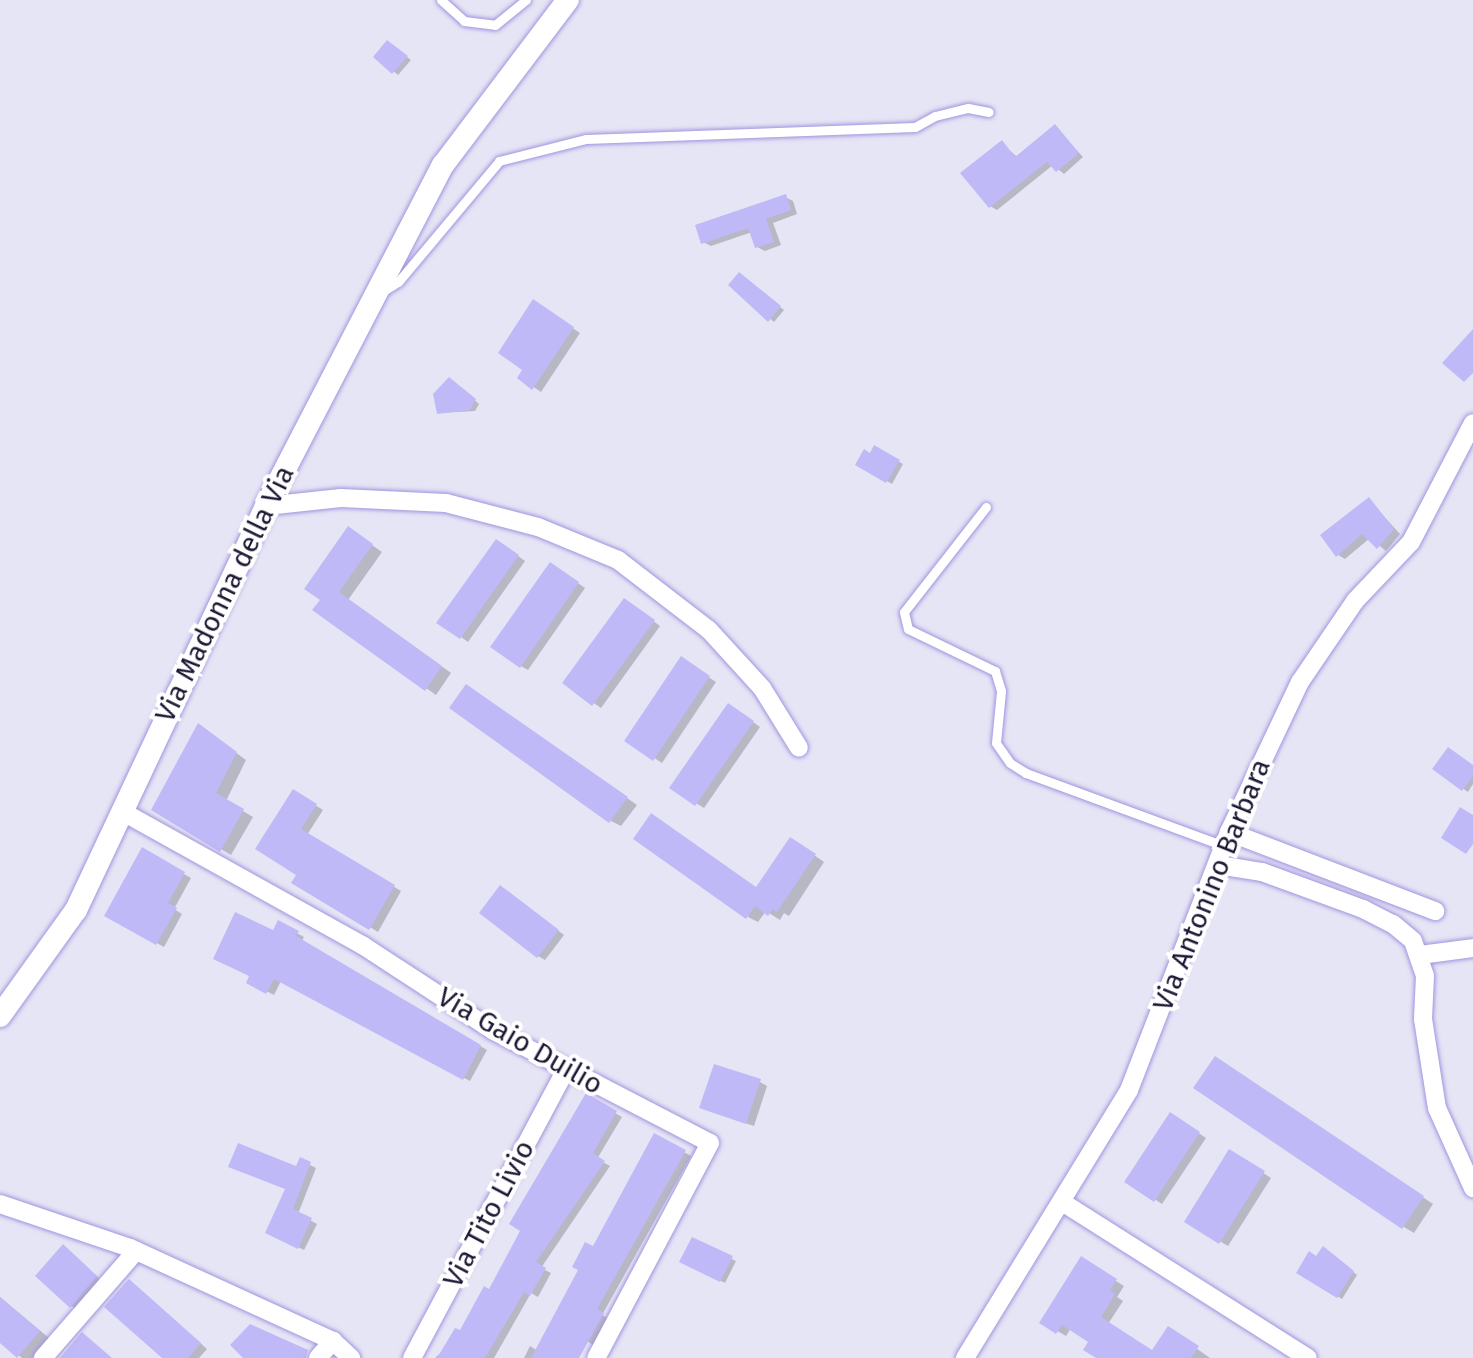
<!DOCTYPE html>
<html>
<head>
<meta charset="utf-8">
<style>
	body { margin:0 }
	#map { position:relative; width:1473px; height:1358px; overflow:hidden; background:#e6e5f5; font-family:"Fira Sans",sans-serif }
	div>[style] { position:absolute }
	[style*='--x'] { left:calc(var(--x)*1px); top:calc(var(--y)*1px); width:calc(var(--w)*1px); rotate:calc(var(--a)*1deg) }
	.shadow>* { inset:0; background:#0003 }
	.building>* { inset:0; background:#c0b9f7 }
	.roads { filter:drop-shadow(0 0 2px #a095e0) drop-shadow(0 0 2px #a095e0) }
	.service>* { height:9px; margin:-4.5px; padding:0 4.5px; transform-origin:4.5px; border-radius:4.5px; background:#fff }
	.minor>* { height:18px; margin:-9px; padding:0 9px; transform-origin:9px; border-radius:9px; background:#fff }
	.tertiary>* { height:22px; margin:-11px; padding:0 11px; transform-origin:11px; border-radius:11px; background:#fff }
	span { translate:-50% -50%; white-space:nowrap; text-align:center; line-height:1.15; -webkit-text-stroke:8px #fff; paint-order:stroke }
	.street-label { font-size:28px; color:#1c1734 }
</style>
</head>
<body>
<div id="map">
	<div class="shadow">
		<div style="clip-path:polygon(392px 46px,411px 60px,398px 75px,377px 57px)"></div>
		<div style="clip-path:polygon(1055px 127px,1083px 157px,1064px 174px,1053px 165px,997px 210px,990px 206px,1002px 143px,1018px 158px)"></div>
		<div style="clip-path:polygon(785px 197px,793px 201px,797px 214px,773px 223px,781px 245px,765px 251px,757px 247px,752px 232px,711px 246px,703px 242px)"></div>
		<div style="clip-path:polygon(743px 278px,784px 310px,774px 322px,732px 285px)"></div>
		<div style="clip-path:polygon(541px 307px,580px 333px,541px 392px,520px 378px)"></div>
		<div style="clip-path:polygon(454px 382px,479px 404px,475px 411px,439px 413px)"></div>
		<div style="clip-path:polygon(875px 448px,903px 464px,892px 484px,858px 464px)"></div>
		<div style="clip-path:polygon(1369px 500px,1400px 534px,1386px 551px,1370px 538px,1345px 559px,1338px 555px)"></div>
		<div style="clip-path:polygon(359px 536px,382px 552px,348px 600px,451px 673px,436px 695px,316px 610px)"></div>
		<div style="clip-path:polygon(504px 546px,525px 561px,468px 642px,461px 637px)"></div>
		<div style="clip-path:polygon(558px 569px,585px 588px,528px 670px,521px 666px)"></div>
		<div style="clip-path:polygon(632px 605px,660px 626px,601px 708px,565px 683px)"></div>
		<div style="clip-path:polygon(682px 660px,716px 682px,662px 763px,627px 740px)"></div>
		<div style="clip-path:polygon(477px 693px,637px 805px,621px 826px,611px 821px)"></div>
		<div style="clip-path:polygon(736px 710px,760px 727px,704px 808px,672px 788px)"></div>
		<div style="clip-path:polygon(209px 733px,246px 760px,226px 801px,253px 817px,231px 855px,154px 809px)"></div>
		<div style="clip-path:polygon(1473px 767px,1473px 784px,1468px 792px,1435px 769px)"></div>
		<div style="clip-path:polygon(294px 792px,323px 810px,307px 835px,401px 891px,378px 932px,295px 882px,299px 874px)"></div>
		<div style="clip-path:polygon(801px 846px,824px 862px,789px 916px,784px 913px,780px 920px,766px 911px,758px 922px,748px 917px,757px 889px)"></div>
		<div style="clip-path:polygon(143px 851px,191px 878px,174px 909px,182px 914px,164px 947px,107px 915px)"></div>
		<div style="clip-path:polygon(508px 892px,564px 935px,545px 960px,538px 956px)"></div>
		<div style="clip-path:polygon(280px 924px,304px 937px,301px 942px,487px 1050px,470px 1081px,281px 981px,274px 995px,249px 982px)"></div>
		<div style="clip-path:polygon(1226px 1065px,1433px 1204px,1414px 1233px,1404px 1227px)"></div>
		<div style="clip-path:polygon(760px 1082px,767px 1086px,754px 1126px,710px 1111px)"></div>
		<div style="clip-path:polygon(587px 1097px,622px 1117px,597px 1159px,610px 1166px,541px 1268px,551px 1273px,538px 1297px,531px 1293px,494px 1358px,435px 1358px,461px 1334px,490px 1292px)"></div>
		<div style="clip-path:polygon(1171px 1115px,1206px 1138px,1162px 1204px,1127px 1181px)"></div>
		<div style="clip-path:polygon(655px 1136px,691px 1156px,602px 1315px,609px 1319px,595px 1346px,583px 1339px,573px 1358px,524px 1358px,530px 1346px,538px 1351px)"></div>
		<div style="clip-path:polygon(1230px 1152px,1271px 1178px,1228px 1246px,1187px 1221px)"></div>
		<div style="clip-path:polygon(302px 1161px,316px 1168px,298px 1214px,317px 1224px,304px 1250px,268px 1232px)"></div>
		<div style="clip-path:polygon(693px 1240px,736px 1261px,725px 1283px,683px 1261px)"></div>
		<div style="clip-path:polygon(1328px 1251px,1357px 1275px,1342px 1299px,1299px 1272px)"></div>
		<div style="clip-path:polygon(71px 1252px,103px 1282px,79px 1310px,71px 1306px)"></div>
		<div style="clip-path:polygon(1082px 1260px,1124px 1286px,1117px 1297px,1123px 1301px,1108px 1324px,1153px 1353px,1169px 1329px,1210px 1358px,1113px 1358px,1071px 1328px,1066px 1336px,1042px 1322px)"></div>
		<div style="clip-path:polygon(136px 1286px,207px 1349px,199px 1358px,166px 1358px)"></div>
		<div style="clip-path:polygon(0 1297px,49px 1338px,32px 1358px,22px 1358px,0 1340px)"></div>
	</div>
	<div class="building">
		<div style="clip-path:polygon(387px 40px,408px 56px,392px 74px,373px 57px)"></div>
		<div style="clip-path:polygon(1055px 124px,1079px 153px,1056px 172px,1047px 162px,989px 208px,960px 173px,1002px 140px,1015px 157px)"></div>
		<div style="clip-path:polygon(786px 194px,791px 210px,766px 219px,774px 242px,755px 248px,748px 228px,701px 244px,695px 225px)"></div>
		<div style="clip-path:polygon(739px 272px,781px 306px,768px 322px,728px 285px)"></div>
		<div style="clip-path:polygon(533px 299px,574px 327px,532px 390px,517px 378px,522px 370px,498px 353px)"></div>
		<div style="clip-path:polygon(1473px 329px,1473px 373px,1464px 382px,1442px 363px)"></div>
		<div style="clip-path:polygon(449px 377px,476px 399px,470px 410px,437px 414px,433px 394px)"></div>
		<div style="clip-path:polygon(874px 445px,900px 460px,886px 483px,855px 465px,864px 449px,870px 453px)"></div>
		<div style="clip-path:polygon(1369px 497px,1394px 529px,1377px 549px,1362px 534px,1336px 557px,1320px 535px)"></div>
		<div style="clip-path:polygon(348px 526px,373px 544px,339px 592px,442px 666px,425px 691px,312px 610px,320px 600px,304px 589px)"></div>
		<div style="clip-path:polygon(496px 539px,519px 555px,460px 639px,436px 623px)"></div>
		<div style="clip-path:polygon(550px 562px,579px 582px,520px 668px,490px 647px)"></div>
		<div style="clip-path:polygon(624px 598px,655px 620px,592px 706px,562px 683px)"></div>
		<div style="clip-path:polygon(681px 656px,710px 676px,653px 761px,624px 741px)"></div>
		<div style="clip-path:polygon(466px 684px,628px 797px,609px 823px,449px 708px)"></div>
		<div style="clip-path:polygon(728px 703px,754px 721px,695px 806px,669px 788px)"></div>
		<div style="clip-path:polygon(198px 723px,237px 752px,216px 793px,244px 809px,220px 852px,151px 810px)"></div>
		<div style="clip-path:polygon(1448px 747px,1473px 765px,1473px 776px,1462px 791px,1432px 769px)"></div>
		<div style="clip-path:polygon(293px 789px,317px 804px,301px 829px,395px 885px,369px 930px,291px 883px,296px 875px,255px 849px)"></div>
		<div style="clip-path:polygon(1460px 807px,1473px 815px,1473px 844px,1466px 854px,1441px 838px)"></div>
		<div style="clip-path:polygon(651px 813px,756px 887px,790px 837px,816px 854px,777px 912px,773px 909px,768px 916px,755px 906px,746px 919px,633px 839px)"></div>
		<div style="clip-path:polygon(142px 847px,185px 872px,168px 903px,177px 908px,156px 945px,104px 916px)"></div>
		<div style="clip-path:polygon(500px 885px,559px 930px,537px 958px,479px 913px)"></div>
		<div style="clip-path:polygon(235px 912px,273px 930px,278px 920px,299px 931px,296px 936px,481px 1045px,463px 1080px,274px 979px,266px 994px,246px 983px,249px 976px,213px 959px)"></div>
		<div style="clip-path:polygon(1215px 1056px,1424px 1196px,1402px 1229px,1193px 1088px)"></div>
		<div style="clip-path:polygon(714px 1064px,761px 1079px,746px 1124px,699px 1108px)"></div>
		<div style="clip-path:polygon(586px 1093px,617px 1111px,593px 1153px,605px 1161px,536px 1262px,546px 1268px,530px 1296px,524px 1292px,485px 1358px,437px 1358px,455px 1328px,460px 1330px,484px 1286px,489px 1289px,520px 1231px,509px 1224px)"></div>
		<div style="clip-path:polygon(1170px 1112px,1200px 1132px,1154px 1202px,1124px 1182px)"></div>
		<div style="clip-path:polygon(654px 1133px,686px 1150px,597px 1309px,604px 1313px,579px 1358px,531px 1358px,578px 1270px,572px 1267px,585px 1242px,593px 1246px)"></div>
		<div style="clip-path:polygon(238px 1143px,296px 1166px,300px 1157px,311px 1162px,293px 1209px,312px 1218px,298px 1249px,265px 1233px,285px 1189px,228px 1167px)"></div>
		<div style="clip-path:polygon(1229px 1149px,1265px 1171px,1219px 1244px,1184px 1222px)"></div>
		<div style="clip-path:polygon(692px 1237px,733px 1256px,720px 1282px,679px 1262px)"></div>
		<div style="clip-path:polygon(63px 1244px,97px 1276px,70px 1308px,35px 1276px)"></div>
		<div style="clip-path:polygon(1323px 1246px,1354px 1271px,1337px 1298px,1296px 1273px,1309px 1251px,1316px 1256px)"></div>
		<div style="clip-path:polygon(1081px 1256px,1117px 1279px,1110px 1290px,1115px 1294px,1101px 1317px,1152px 1350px,1168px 1326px,1199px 1346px,1191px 1358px,1096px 1358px,1083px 1350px,1088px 1342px,1062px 1325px,1056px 1334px,1039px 1323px)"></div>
		<div style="clip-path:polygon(129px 1279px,201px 1343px,188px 1358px,162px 1358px,104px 1307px)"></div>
		<div style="clip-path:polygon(0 1297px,40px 1331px,17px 1358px,0 1343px)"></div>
		<div style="clip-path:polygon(250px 1324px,308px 1350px,306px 1358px,243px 1358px,230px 1345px)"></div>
		<div style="clip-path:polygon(82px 1332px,112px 1358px,60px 1358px)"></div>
	</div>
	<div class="roads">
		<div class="service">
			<div style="--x:441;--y:0;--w:31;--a:42"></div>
			<div style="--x:464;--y:21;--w:31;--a:7"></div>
			<div style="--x:495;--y:25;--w:40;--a:-39"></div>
			<div style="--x:385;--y:290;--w:15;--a:-32"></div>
			<div style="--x:398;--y:282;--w:158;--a:-50.1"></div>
			<div style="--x:499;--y:161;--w:90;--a:-14.2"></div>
			<div style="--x:586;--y:139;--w:329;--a:-2.1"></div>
			<div style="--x:915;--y:127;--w:23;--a:-29"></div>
			<div style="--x:935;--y:116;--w:34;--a:-14"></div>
			<div style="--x:968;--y:108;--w:21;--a:11"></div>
			<div style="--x:986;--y:507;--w:133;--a:128"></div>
			<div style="--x:904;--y:612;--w:17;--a:77"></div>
			<div style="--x:908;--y:629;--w:97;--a:25.8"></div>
			<div style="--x:995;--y:671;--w:21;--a:73"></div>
			<div style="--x:1001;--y:691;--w:52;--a:95.5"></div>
			<div style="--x:996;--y:743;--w:24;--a:55"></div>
			<div style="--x:1010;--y:763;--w:19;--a:32"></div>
			<div style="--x:1026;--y:773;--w:211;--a:20.2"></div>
		</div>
		<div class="minor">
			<div style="--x:266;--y:506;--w:75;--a:-6.1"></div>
			<div style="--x:341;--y:498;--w:105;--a:2.7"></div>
			<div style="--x:446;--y:503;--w:95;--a:14.6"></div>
			<div style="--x:538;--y:527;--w:87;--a:22.4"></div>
			<div style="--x:618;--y:560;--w:115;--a:37.6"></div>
			<div style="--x:709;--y:630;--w:79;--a:47.6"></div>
			<div style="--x:762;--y:688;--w:70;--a:58.3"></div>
			<div style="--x:123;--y:812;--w:274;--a:29.1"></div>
			<div style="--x:362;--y:945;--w:158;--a:33.1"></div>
			<div style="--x:494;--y:1031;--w:243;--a:27.4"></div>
			<div style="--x:710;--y:1143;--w:243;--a:117.9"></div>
			<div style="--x:1229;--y:832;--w:221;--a:21"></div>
			<div style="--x:1218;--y:865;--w:45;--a:9"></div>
			<div style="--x:1262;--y:872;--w:108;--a:20.1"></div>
			<div style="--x:1363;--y:909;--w:34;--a:27"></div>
			<div style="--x:1393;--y:924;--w:26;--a:40"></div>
			<div style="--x:1413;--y:941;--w:37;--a:71"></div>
			<div style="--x:1425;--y:976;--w:43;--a:92.7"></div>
			<div style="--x:1423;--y:1019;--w:90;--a:81.1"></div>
			<div style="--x:1437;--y:1108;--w:88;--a:65.8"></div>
			<div style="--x:1420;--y:955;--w:53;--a:-7.5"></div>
			<div style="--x:1062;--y:1202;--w:291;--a:32.4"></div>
			<div style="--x:0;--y:1204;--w:137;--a:18.7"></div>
			<div style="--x:130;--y:1248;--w:223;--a:24.6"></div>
			<div style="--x:333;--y:1341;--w:25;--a:43"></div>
			<div style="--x:43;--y:1358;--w:142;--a:-49"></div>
			<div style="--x:318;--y:1358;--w:23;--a:-49"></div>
			<div style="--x:412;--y:1358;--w:327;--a:-61.9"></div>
			<div style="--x:965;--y:1358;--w:314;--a:-58.5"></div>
			<div style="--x:1129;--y:1090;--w:277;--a:-68.8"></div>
			<div style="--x:1229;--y:832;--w:166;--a:-64.7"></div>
			<div style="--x:1300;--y:682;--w:98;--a:-55.8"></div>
			<div style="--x:1355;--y:601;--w:81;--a:-46.5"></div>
			<div style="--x:1411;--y:542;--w:134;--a:-62.5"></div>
		</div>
		<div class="tertiary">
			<div style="--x:0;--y:1016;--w:130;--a:-54.4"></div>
			<div style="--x:76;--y:910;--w:446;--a:-64.8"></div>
			<div style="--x:266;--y:506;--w:384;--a:-62.6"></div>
			<div style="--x:443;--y:165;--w:207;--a:-52.9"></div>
		</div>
	</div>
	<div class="street-label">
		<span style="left:225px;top:594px;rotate:-64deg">Via Madonna della Via</span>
		<span style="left:1212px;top:885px;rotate:-68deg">Via Antonino Barbara</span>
		<span style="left:520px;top:1041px;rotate:30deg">Via Gaio Duilio</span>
		<span style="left:489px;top:1214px;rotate:-62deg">Via Tito Livio</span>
	</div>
</div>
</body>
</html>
